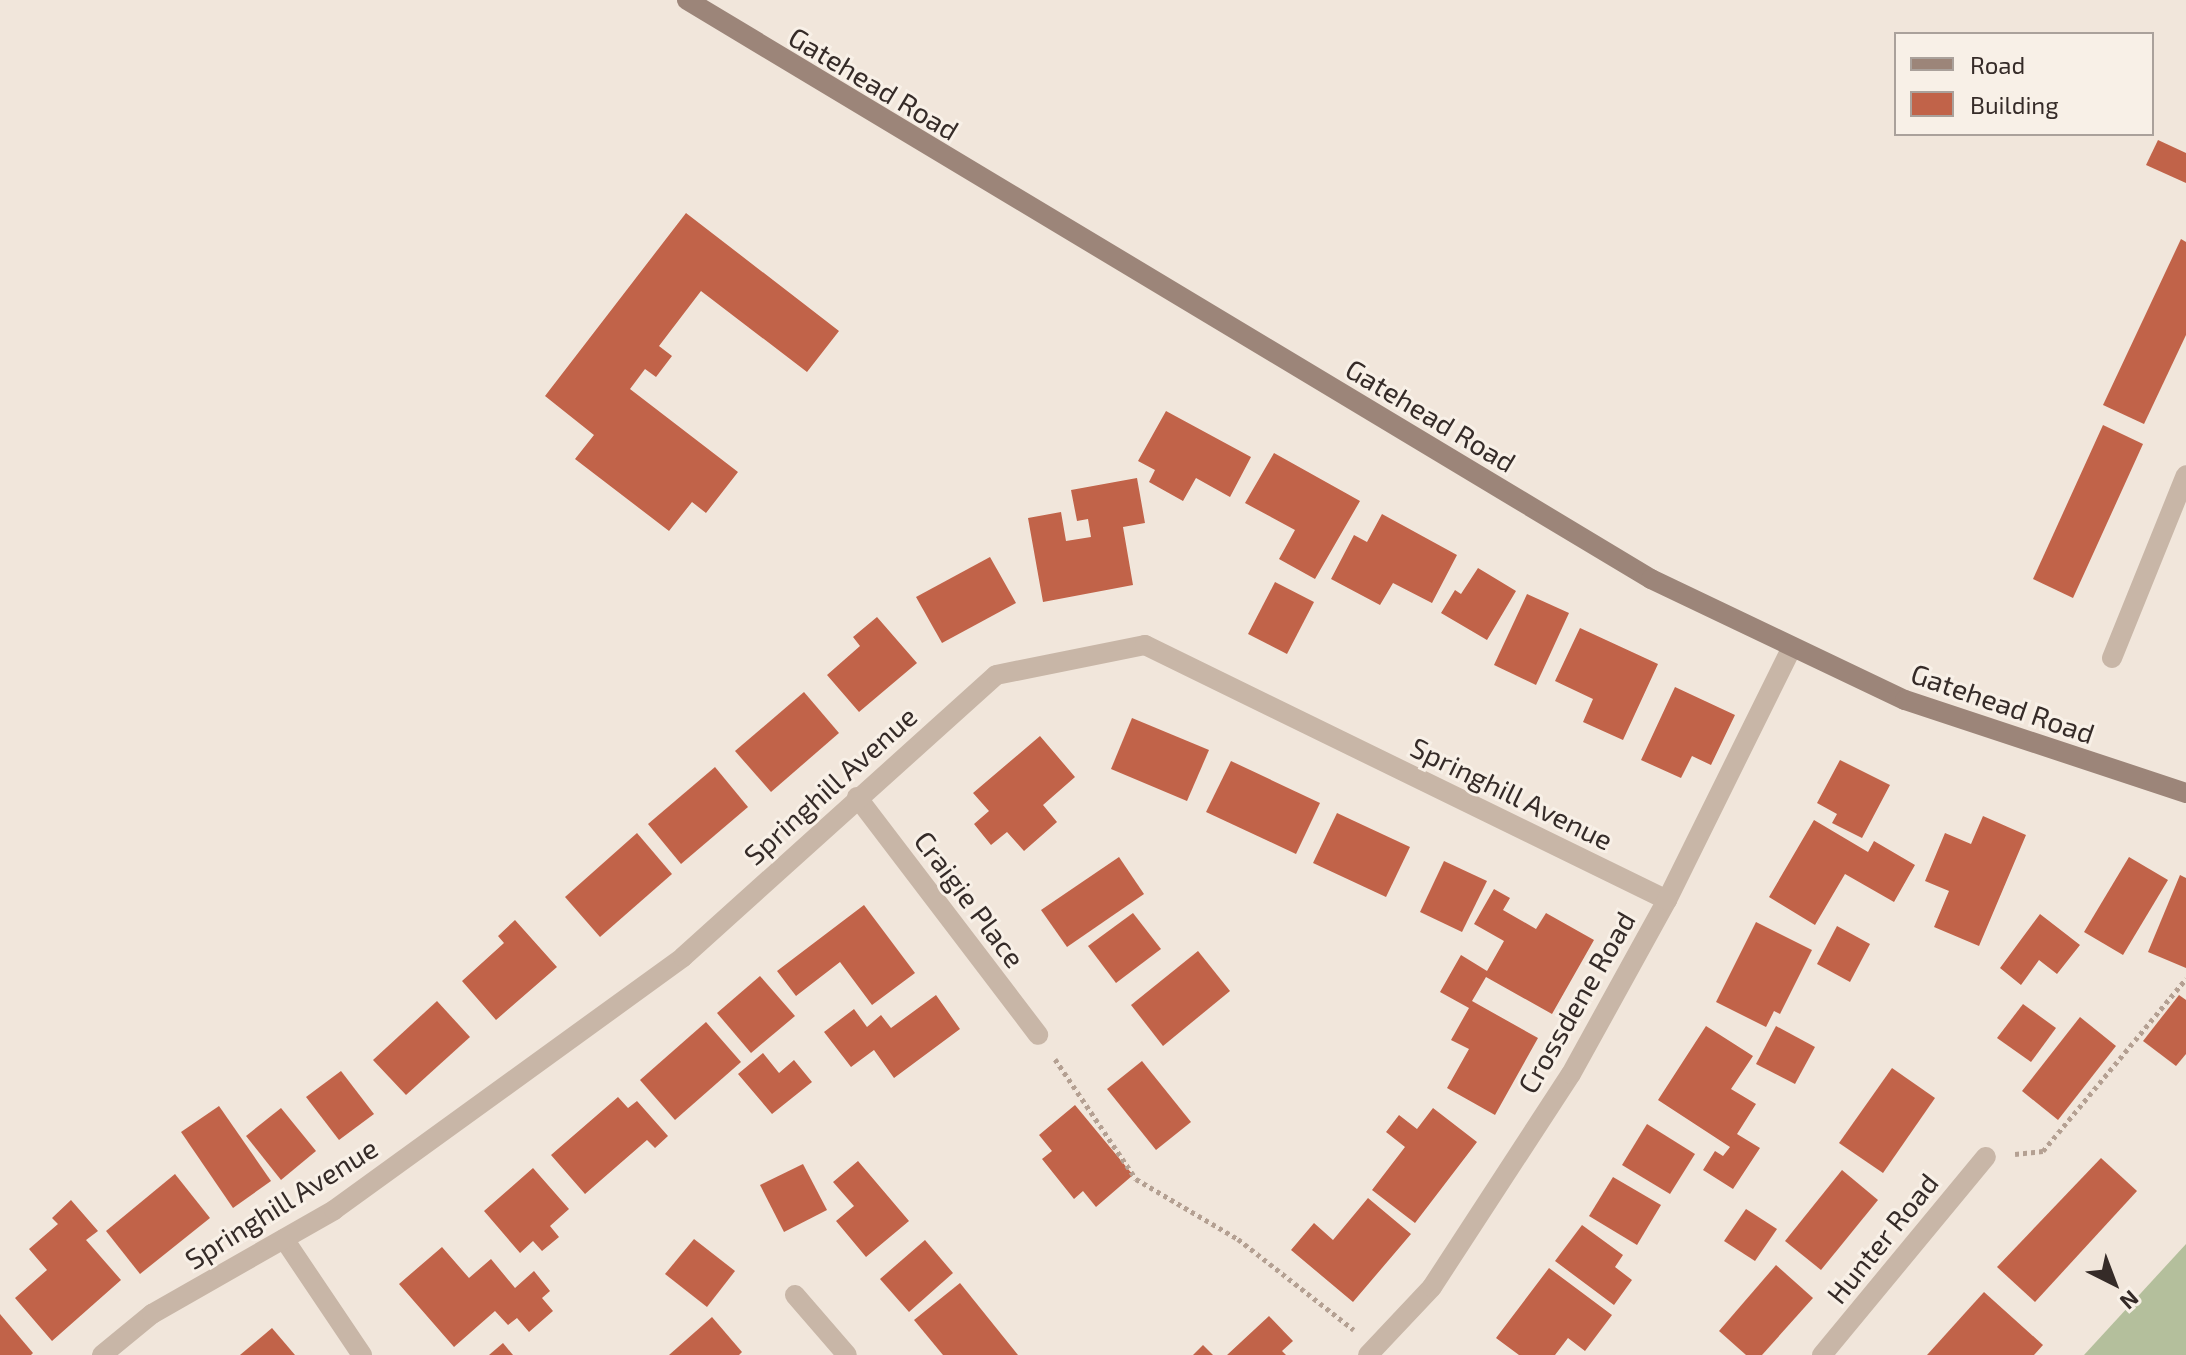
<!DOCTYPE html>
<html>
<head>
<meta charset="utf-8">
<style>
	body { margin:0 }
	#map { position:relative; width:2186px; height:1355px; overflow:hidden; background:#f1e6db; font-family:"Exo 2",sans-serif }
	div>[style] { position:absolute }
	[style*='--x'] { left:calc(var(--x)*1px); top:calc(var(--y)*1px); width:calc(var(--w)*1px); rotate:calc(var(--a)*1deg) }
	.green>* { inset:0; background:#b4bf9c }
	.building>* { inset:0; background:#c16349 }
	.path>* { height:5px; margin-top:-2.5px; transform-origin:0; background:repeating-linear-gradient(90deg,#b4a092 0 4px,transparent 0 8px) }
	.minor>* { height:20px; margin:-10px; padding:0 10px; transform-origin:10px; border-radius:10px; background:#c8b6a7 }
	.secondary>* { height:20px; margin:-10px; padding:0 10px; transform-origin:10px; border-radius:10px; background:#9c8579 }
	span { translate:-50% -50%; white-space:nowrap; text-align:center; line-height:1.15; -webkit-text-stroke:6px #f8f0e7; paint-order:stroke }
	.street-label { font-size:28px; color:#352b28 }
	.legend { position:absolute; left:1894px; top:32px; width:260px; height:104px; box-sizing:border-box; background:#f8f0e7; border:2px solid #aaa19b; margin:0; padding:10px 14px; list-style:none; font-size:24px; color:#352b28 }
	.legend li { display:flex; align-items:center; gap:16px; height:40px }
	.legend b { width:40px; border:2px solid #aaa19b }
	.north { position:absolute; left:2074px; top:1243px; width:80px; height:80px; -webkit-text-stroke:6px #f8f0e7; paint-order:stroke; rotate:138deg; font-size:22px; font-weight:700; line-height:32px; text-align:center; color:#352b28 }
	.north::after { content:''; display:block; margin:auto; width:28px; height:36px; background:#352b28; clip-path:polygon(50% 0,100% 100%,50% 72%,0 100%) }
</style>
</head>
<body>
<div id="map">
	<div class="green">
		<div style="clip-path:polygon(2186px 1244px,2186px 1355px,2084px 1355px)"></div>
	</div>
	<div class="building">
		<div style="clip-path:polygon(2158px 140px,2186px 153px,2186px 183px,2146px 165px)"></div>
		<div style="clip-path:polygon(686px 213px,839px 331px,807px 372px,701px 291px,659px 346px,672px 356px,656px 377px,645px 369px,630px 389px,738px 472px,706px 513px,692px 502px,669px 531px,575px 459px,594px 435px,545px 396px)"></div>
		<div style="clip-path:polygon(2181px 239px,2186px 242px,2186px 335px,2144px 424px,2103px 405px)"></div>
		<div style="clip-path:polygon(1166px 411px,1251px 457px,1230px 497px,1196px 478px,1183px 501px,1149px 482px,1155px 470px,1138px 461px)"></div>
		<div style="clip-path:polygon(2103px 425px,2143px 444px,2073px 598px,2033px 579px)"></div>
		<div style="clip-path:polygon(1274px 453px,1360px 501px,1315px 579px,1279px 559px,1295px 530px,1245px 503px)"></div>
		<div style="clip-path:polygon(1137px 478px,1145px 523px,1123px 527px,1133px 585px,1043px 602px,1028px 518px,1061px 512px,1066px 541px,1091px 537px,1088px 519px,1077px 521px,1071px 490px)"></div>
		<div style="clip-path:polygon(1382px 514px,1457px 555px,1432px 603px,1393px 583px,1380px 605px,1331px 579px,1354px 535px,1367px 542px)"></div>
		<div style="clip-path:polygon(990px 557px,1016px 603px,942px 643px,916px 597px)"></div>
		<div style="clip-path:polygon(1478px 568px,1516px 591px,1487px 640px,1441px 613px,1455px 590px,1461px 594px)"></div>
		<div style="clip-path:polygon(1275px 582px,1314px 602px,1287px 654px,1248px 634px)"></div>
		<div style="clip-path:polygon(1527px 594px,1569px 613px,1536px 685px,1494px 665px)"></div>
		<div style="clip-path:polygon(877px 617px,917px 663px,859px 712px,827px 675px,860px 646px,853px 637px)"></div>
		<div style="clip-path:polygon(1580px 628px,1658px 664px,1623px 740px,1583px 722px,1593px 699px,1555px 681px)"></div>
		<div style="clip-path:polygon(1675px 687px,1735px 715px,1711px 765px,1692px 756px,1681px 778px,1641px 760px)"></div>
		<div style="clip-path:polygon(804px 692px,839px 733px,771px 792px,735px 751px)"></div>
		<div style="clip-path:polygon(1132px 718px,1209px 750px,1187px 801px,1111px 769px)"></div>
		<div style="clip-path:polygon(1040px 736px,1075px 777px,1043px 805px,1057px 822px,1024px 851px,1007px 832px,991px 845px,974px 824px,989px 811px,973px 793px)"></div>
		<div style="clip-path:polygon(1840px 760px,1890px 785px,1862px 838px,1832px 823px,1837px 814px,1817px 803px)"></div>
		<div style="clip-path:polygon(1231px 761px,1320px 803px,1296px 854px,1206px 812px)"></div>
		<div style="clip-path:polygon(715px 767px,748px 807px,681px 864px,648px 824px)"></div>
		<div style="clip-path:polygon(1337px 813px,1410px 847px,1386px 897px,1313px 863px)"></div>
		<div style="clip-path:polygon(1983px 816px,2026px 835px,1979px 946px,1934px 927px,1949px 891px,1925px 881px,1945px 833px,1971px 844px)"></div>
		<div style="clip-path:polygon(1814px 820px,1868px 852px,1874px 841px,1915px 865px,1894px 902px,1845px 874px,1815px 925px,1769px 897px)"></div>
		<div style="clip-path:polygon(637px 833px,672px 874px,600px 937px,565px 897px)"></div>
		<div style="clip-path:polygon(1119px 857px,1144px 894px,1067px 947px,1041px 910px)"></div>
		<div style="clip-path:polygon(2129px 857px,2168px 880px,2123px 955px,2084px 932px)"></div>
		<div style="clip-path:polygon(1444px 861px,1487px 881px,1462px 932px,1420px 912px)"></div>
		<div style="clip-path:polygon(2180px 875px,2186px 878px,2186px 968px,2148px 952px)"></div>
		<div style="clip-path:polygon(1494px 889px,1510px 898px,1503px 910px,1536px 929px,1546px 913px,1594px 940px,1552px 1014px,1486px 977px,1472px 1001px,1538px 1038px,1495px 1115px,1447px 1088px,1469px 1049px,1451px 1040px,1469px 1008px,1440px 992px,1461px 955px,1487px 971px,1504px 941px,1474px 924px)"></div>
		<div style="clip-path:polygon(864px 905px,915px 973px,872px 1005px,840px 962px,796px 996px,777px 971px)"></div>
		<div style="clip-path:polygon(1133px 913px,1161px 949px,1116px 983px,1088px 946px)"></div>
		<div style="clip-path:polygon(2040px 914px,2080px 945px,2057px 974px,2039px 960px,2021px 985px,2000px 968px)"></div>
		<div style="clip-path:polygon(515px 920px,557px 967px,496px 1020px,462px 981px,504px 943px,498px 936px)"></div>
		<div style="clip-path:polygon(1756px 922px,1812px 950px,1780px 1014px,1774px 1011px,1766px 1027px,1716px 1002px)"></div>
		<div style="clip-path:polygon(1837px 926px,1870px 944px,1850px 982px,1817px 964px)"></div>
		<div style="clip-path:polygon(1198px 951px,1230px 991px,1163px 1046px,1131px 1005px)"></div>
		<div style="clip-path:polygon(760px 976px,795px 1016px,751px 1053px,717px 1013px)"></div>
		<div style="clip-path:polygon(936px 995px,960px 1029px,894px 1078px,874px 1050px,851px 1067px,824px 1032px,854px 1009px,867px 1027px,881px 1015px,891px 1028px)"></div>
		<div style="clip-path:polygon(2179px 995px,2186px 1000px,2186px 1054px,2176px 1066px,2143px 1041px)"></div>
		<div style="clip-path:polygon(437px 1001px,470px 1037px,406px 1095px,373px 1060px)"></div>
		<div style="clip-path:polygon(2023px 1004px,2056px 1028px,2031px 1062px,1997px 1038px)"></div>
		<div style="clip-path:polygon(2080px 1017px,2116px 1046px,2058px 1120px,2022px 1091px)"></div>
		<div style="clip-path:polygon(706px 1022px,741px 1062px,675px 1120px,640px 1080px)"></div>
		<div style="clip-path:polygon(1706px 1026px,1753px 1056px,1731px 1089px,1756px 1104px,1737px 1134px,1760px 1148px,1733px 1189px,1703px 1170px,1715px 1151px,1723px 1156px,1730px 1147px,1658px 1100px)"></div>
		<div style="clip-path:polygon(1776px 1026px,1815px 1047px,1795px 1084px,1756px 1064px)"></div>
		<div style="clip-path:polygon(763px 1053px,779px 1073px,794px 1060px,812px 1082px,772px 1114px,738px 1074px)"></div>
		<div style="clip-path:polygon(1142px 1061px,1191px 1122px,1156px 1150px,1107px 1089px)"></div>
		<div style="clip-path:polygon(1892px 1068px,1935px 1098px,1883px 1173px,1839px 1143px)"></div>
		<div style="clip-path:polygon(341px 1071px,374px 1114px,339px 1140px,306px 1097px)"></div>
		<div style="clip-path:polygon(618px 1097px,628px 1108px,637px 1101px,668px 1136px,655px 1148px,647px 1140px,585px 1194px,551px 1155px)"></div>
		<div style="clip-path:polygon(1075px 1105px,1133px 1175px,1096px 1207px,1083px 1191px,1074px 1199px,1042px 1159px,1052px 1151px,1039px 1135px)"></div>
		<div style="clip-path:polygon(219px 1106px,271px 1181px,233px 1208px,181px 1132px)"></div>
		<div style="clip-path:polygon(281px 1108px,316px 1151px,281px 1180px,246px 1136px)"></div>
		<div style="clip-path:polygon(1433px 1108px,1477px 1142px,1415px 1223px,1372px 1190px,1405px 1147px,1386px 1132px,1399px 1115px,1417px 1129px)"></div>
		<div style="clip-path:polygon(1647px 1124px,1695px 1154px,1670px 1194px,1622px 1165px)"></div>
		<div style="clip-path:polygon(2101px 1158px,2137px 1191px,2035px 1302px,1997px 1267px)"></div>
		<div style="clip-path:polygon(858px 1161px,909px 1221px,866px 1257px,836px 1221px,854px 1206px,833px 1182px)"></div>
		<div style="clip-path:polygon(803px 1164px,827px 1210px,784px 1232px,760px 1185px)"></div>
		<div style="clip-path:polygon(533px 1168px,569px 1209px,550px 1226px,559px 1237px,542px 1251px,533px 1241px,520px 1253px,484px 1211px)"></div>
		<div style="clip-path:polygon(1842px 1170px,1878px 1200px,1821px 1270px,1785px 1241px)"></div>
		<div style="clip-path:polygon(175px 1174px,210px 1218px,140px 1274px,106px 1231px)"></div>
		<div style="clip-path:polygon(1613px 1177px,1661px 1205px,1637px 1245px,1589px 1216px)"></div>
		<div style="clip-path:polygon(1368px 1198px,1411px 1234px,1353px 1302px,1291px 1250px,1314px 1223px,1333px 1240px)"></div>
		<div style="clip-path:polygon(71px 1200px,98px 1231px,86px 1240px,121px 1280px,52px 1341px,15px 1298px,47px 1270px,29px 1249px,58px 1224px,52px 1218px)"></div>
		<div style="clip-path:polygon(1746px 1209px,1777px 1229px,1755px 1261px,1724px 1241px)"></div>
		<div style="clip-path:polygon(1582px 1225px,1623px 1255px,1615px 1267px,1632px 1280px,1614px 1305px,1555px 1261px)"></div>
		<div style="clip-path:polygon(694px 1239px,735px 1271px,707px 1307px,665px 1274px)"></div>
		<div style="clip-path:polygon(925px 1240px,953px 1273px,909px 1312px,880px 1279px)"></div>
		<div style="clip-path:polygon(442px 1247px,469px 1278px,491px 1259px,515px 1288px,534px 1271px,550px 1291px,542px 1298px,553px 1311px,529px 1332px,517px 1318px,508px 1325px,495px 1311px,454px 1347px,399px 1284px)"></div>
		<div style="clip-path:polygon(1776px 1265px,1813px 1298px,1762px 1355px,1746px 1355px,1719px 1331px)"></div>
		<div style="clip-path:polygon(1549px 1268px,1612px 1315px,1585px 1351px,1568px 1338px,1555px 1355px,1519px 1355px,1496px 1338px)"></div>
		<div style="clip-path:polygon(960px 1283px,1018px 1355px,943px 1355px,914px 1320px)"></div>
		<div style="clip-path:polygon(1984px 1292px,2043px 1345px,2034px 1355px,1927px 1355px)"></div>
		<div style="clip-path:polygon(0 1314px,33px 1353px,31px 1355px,0 1355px)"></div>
		<div style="clip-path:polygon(1269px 1316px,1293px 1341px,1282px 1351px,1286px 1355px,1227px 1355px)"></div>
		<div style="clip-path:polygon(712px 1317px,742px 1352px,739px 1355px,669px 1355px)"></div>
		<div style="clip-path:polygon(272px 1328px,295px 1355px,240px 1355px)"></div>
		<div style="clip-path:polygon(503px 1343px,513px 1355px,489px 1355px)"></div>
		<div style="clip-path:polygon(1203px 1345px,1213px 1355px,1193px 1355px)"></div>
	</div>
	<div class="path">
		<div style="--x:1055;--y:1059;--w:145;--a:56"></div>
		<div style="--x:1136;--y:1179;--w:118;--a:30.5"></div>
		<div style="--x:1238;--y:1239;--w:147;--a:38.1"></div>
		<div style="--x:2015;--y:1154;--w:28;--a:-6"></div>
		<div style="--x:2043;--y:1151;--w:224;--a:-50.3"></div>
	</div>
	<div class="minor">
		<div style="--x:2112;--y:658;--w:197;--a:-68"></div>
		<div style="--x:857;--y:797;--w:299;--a:52.7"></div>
		<div style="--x:284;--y:1239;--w:140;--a:56.1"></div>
		<div style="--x:795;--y:1295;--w:79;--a:49.1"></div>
		<div style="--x:102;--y:1355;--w:65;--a:-39.4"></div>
		<div style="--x:152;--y:1314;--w:210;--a:-29.7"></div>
		<div style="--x:334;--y:1210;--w:431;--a:-35.9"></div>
		<div style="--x:683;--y:957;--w:421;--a:-42"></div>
		<div style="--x:996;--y:675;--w:152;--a:-11.4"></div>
		<div style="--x:1145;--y:645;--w:581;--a:26.04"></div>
		<div style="--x:1368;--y:1355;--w:93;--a:-46.7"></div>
		<div style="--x:1432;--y:1287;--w:254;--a:-56.9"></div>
		<div style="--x:1571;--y:1074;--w:199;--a:-61.1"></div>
		<div style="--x:1667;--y:900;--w:280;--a:-63.7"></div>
		<div style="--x:1822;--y:1355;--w:257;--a:-50.4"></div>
	</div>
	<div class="secondary">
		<div style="--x:687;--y:0;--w:1125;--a:30.99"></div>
		<div style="--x:1651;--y:579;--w:281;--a:25.5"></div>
		<div style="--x:1905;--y:700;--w:296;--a:18.3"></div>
	</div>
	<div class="street-label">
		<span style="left:874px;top:83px;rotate:31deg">Gatehead Road</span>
		<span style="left:1431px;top:415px;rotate:31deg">Gatehead Road</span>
		<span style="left:2003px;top:703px;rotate:19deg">Gatehead Road</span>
		<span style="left:830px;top:785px;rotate:-42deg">Springhill Avenue</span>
		<span style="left:1512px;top:793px;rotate:26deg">Springhill Avenue</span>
		<span style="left:970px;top:899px;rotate:53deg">Craigie Place</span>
		<span style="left:1576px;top:1002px;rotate:-60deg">Crossdene Road</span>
		<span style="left:281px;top:1203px;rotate:-32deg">Springhill Avenue</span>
		<span style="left:1882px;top:1238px;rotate:-51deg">Hunter Road</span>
	</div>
	<ul class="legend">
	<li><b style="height:10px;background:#9c8579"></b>Road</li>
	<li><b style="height:22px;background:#c16349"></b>Building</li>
	</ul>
	<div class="north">N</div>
</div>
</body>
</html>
